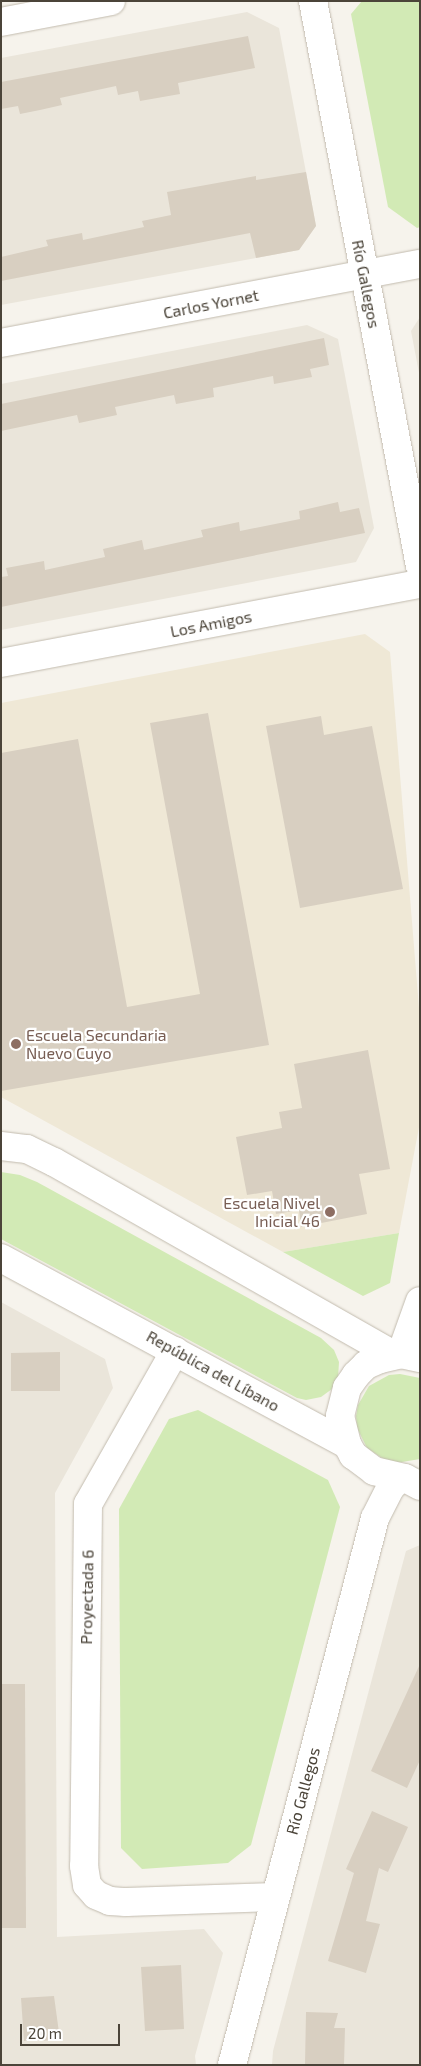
<!DOCTYPE html>
<html>
<head>
<meta charset="utf-8">
<style>
	body { margin:0 }
	#map { position:relative; width:421px; height:2066px; overflow:hidden; background:#f6f3ec; font-family:"Exo 2",sans-serif }
	div>[style] { position:absolute }
	[style*='--x'] { left:calc(var(--x)*1px); top:calc(var(--y)*1px); width:calc(var(--w)*1px); rotate:calc(var(--a)*1deg) }
	.residential>* { inset:0; background:#eae5da }
	.education>* { inset:0; background:#efe8d6 }
	.green>* { inset:0; background:#d2eab5 }
	.building>* { inset:0; background:#d8cfc1 }
	.roads { filter:drop-shadow(0 0 1px #c2bbae) drop-shadow(0 0 1px #c2bbae) }
	.street>* { height:28px; margin:-14px; padding:0 14px; transform-origin:14px; border-radius:14px; background:#fff }
	.dots>* { width:14px; height:14px; translate:-50% -50%; box-sizing:border-box; border:2px solid #fff; border-radius:50% }
	span { translate:-50% -50%; white-space:nowrap; text-align:center; line-height:1.15; -webkit-text-stroke:4.5px #fff; paint-order:stroke }
	.street-label { font-size:16px; color:#4b4439 }
	.education-label { font-size:16px; color:#785e54 }
	.left { translate:0 -50%; text-align:left }
	.right { translate:-100% -50%; text-align:right }
	.frame { position:absolute; inset:0; border:2px solid #4b4439; pointer-events:none }
	.scale { position:absolute; left:20px; top:2024px; width:100px; height:22px; box-sizing:border-box; border:2px solid #4b4439; border-top:0; padding-left:6px; font-size:15px; line-height:18px; white-space:nowrap; color:#4b4439; -webkit-text-stroke:4px #fff; paint-order:stroke }
</style>
</head>
<body>
<div id="map">
	<div class="residential">
		<div style="clip-path:polygon(247px 12px,279px 28px,316px 226px,299px 250px,1px 305px,1px 58px)"></div>
		<div style="clip-path:polygon(420px 317px,420px 378px,411px 331px)"></div>
		<div style="clip-path:polygon(307px 325px,338px 339px,374px 528px,356px 562px,1px 630px,1px 384px)"></div>
		<div style="clip-path:polygon(1px 1302px,105px 1359px,113px 1388px,55px 1493px,57px 1937px,204px 1929px,223px 1953px,195px 2056px,196px 2065px,1px 2065px)"></div>
		<div style="clip-path:polygon(420px 1545px,420px 2065px,272px 2065px,273px 2051px,406px 1551px)"></div>
	</div>
	<div class="education">
		<div style="clip-path:polygon(365px 634px,390px 652px,420px 1020px,420px 1122px,399px 1233px,283px 1252px,1px 1097px,1px 703px)"></div>
	</div>
	<div class="green">
		<div style="clip-path:polygon(362px 1px,420px 1px,420px 227px,417px 228px,388px 207px,351px 14px)"></div>
		<div style="clip-path:polygon(1px 1172px,20px 1175px,37px 1182px,321px 1338px,334px 1350px,339px 1362px,338px 1378px,332px 1389px,321px 1397px,306px 1400px,297px 1398px,1px 1239px)"></div>
		<div style="clip-path:polygon(399px 1233px,390px 1283px,363px 1296px,283px 1252px)"></div>
		<div style="clip-path:polygon(400px 1374px,420px 1378px,420px 1459px,396px 1463px,385px 1460px,367px 1448px,357px 1428px,356px 1416px,358px 1405px,369px 1386px,389px 1375px)"></div>
		<div style="clip-path:polygon(198px 1410px,328px 1480px,340px 1507px,251px 1845px,228px 1863px,142px 1869px,121px 1848px,119px 1509px,169px 1419px)"></div>
	</div>
	<div class="building">
		<div style="clip-path:polygon(248px 36px,255px 68px,178px 83px,180px 94px,140px 101px,138px 91px,118px 95px,116px 86px,60px 98px,62px 105px,40px 110px,20px 114px,18px 106px,1px 109px,1px 82px)"></div>
		<div style="clip-path:polygon(306px 172px,316px 226px,299px 250px,256px 258px,250px 233px,1px 281px,1px 257px,48px 246px,46px 240px,82px 233px,83px 240px,144px 227px,142px 221px,171px 215px,167px 192px,256px 176px,256px 180px)"></div>
		<div style="clip-path:polygon(324px 338px,329px 365px,310px 369px,312px 377px,274px 384px,273px 376px,213px 388px,214px 397px,176px 404px,174px 395px,115px 407px,117px 415px,79px 423px,77px 415px,1px 431px,1px 404px)"></div>
		<div style="clip-path:polygon(338px 502px,340px 512px,359px 508px,365px 533px,1px 607px,1px 577px,8px 576px,6px 568px,44px 561px,45px 570px,105px 557px,103px 549px,142px 540px,144px 550px,203px 537px,201px 530px,239px 522px,240px 531px,300px 519px,299px 511px)"></div>
		<div style="clip-path:polygon(208px 713px,269px 1045px,1px 1091px,1px 753px,78px 739px,127px 1007px,200px 994px,150px 723px)"></div>
		<div style="clip-path:polygon(321px 716px,324px 735px,372px 726px,403px 889px,300px 908px,266px 726px)"></div>
		<div style="clip-path:polygon(368px 1050px,390px 1169px,359px 1174px,367px 1214px,301px 1227px,299px 1210px,276px 1214px,272px 1191px,247px 1195px,236px 1137px,282px 1128px,279px 1112px,302px 1108px,294px 1064px)"></div>
		<div style="clip-path:polygon(60px 1352px,60px 1391px,11px 1391px,11px 1353px)"></div>
		<div style="clip-path:polygon(420px 1664px,420px 1760px,407px 1788px,371px 1771px)"></div>
		<div style="clip-path:polygon(1px 1684px,25px 1684px,26px 1928px,1px 1928px)"></div>
		<div style="clip-path:polygon(372px 1811px,408px 1827px,388px 1872px,379px 1868px,366px 1921px,380px 1924px,366px 1973px,328px 1961px,354px 1873px,346px 1869px)"></div>
		<div style="clip-path:polygon(181px 1965px,184px 2029px,145px 2031px,141px 1967px)"></div>
		<div style="clip-path:polygon(54px 1996px,60px 2040px,24px 2041px,21px 1998px)"></div>
		<div style="clip-path:polygon(306px 2012px,338px 2013px,334px 2028px,345px 2028px,344px 2065px,305px 2065px)"></div>
	</div>
	<div class="roads">
		<div class="street">
			<div style="--x:313;--y:1;--w:575;--a:79.28"></div>
			<div style="--x:1;--y:22;--w:112;--a:-10.8"></div>
			<div style="--x:1;--y:343;--w:426;--a:-10.7"></div>
			<div style="--x:1;--y:663;--w:426;--a:-10.7"></div>
			<div style="--x:1;--y:1146;--w:26;--a:7"></div>
			<div style="--x:27;--y:1149;--w:30;--a:26"></div>
			<div style="--x:54;--y:1162;--w:391;--a:29.6"></div>
			<div style="--x:1;--y:1258;--w:393;--a:28.3"></div>
			<div style="--x:347;--y:1444;--w:13;--a:61"></div>
			<div style="--x:353;--y:1455;--w:26;--a:37"></div>
			<div style="--x:374;--y:1471;--w:32;--a:13"></div>
			<div style="--x:405;--y:1478;--w:17;--a:28"></div>
			<div style="--x:175;--y:1351;--w:176;--a:119.6"></div>
			<div style="--x:88;--y:1504;--w:362;--a:90.6"></div>
			<div style="--x:84;--y:1866;--w:19;--a:81"></div>
			<div style="--x:87;--y:1885;--w:13;--a:48"></div>
			<div style="--x:96;--y:1895;--w:15;--a:23"></div>
			<div style="--x:110;--y:1901;--w:16;--a:4"></div>
			<div style="--x:126;--y:1902;--w:149;--a:-1.9"></div>
			<div style="--x:401;--y:1354;--w:56;--a:-70.3"></div>
			<div style="--x:347;--y:1444;--w:29;--a:-104"></div>
			<div style="--x:340;--y:1416;--w:29;--a:-76"></div>
			<div style="--x:347;--y:1388;--w:16;--a:-55"></div>
			<div style="--x:356;--y:1375;--w:14;--a:-45"></div>
			<div style="--x:366;--y:1365;--w:15;--a:-23"></div>
			<div style="--x:380;--y:1359;--w:22;--a:-13"></div>
			<div style="--x:401;--y:1354;--w:19;--a:12"></div>
			<div style="--x:232;--y:2065;--w:565;--a:-75.35"></div>
			<div style="--x:375;--y:1518;--w:34;--a:-63"></div>
			<div style="--x:390;--y:1488;--w:14;--a:-45"></div>
		</div>
	</div>
	<div class="dots">
		<div style="left:16px;top:1044px;background:#8d6e63"></div>
		<div style="left:330px;top:1212px;background:#8d6e63"></div>
	</div>
	<div class="street-label">
		<span style="left:366px;top:284px;rotate:79deg">Río Gallegos</span>
		<span style="left:211px;top:304px;rotate:-11deg">Carlos Yornet</span>
		<span style="left:211px;top:624px;rotate:-11deg">Los Amigos</span>
		<span style="left:213px;top:1371px;rotate:29deg">República del Líbano</span>
		<span style="left:87px;top:1597px;rotate:-89deg">Proyectada 6</span>
		<span style="left:303px;top:1791px;rotate:-75deg">Río Gallegos</span>
	</div>
	<div class="education-label">
		<span class="left" style="left:26px;top:1044px">Escuela Secundaria<br>Nuevo Cuyo</span>
		<span class="right" style="left:320px;top:1212px">Escuela Nivel<br>Inicial 46</span>
	</div>
	<div class="frame"></div>
	<div class="scale">20 m</div>
</div>
</body>
</html>
